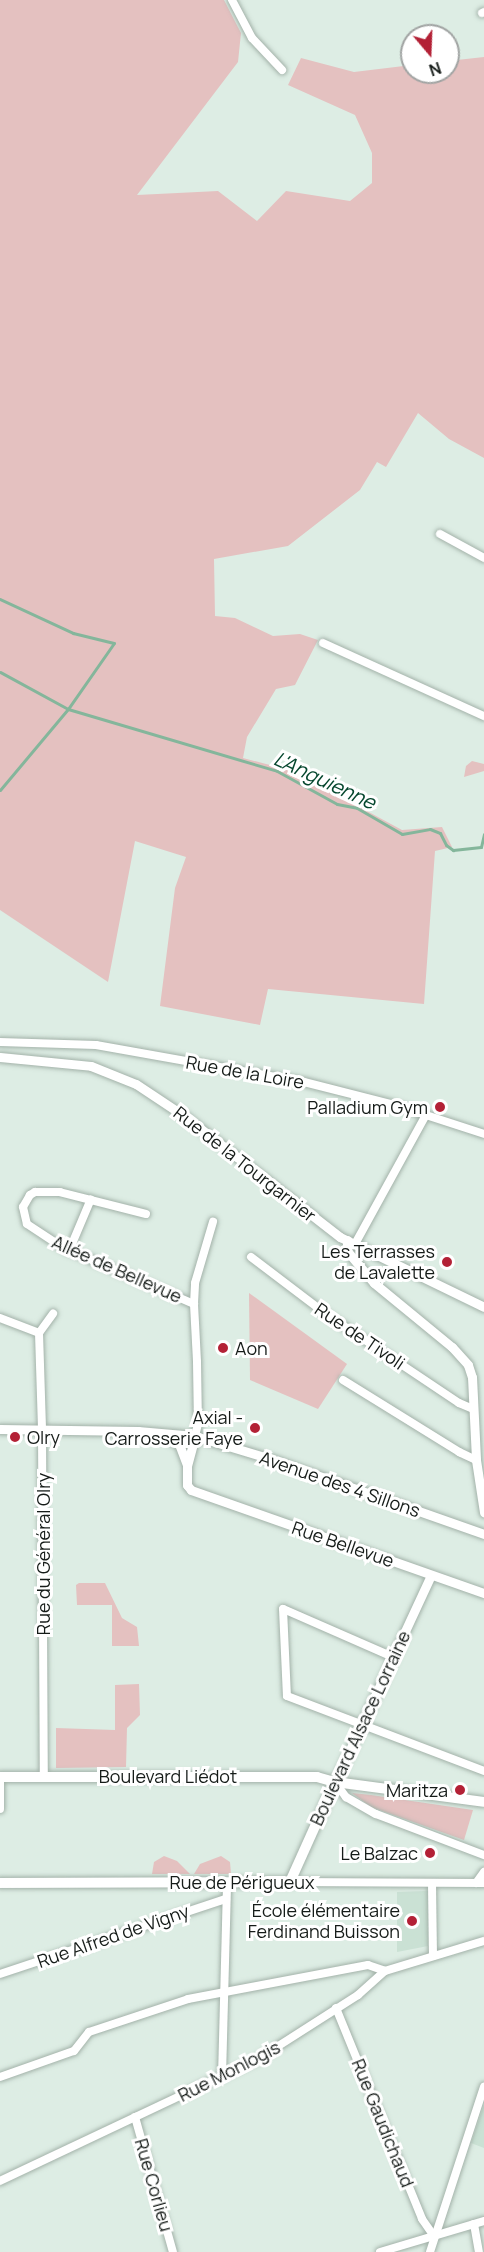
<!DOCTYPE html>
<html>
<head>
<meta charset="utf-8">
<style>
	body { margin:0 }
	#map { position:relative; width:484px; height:2252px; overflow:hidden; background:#ddede4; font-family:Manrope,sans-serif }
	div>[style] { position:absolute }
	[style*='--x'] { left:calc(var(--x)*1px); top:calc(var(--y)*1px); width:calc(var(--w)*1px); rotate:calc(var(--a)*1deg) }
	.built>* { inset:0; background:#cae1d4 }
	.green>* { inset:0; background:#e4c1c0 }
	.stream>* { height:3px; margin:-1.5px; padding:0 1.5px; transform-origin:1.5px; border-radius:1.5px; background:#84b69b }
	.roads { filter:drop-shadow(0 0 2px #a3b2a9) drop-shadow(0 0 2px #a3b2a9) }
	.minor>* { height:8px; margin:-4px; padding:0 4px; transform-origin:4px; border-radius:4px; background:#fff }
	.tertiary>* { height:9px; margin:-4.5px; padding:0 4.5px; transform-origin:4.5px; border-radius:4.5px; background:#fff }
	.secondary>* { height:10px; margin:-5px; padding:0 5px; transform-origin:5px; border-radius:5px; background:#fff }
	.dots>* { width:16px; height:16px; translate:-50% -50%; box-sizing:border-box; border:3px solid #fff; border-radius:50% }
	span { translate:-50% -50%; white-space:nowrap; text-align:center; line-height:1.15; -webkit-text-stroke:6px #fff; paint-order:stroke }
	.street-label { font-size:18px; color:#151b18 }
	.poi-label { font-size:18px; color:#151b18 }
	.right { translate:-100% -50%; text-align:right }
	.left { translate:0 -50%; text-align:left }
	.water-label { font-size:20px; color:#05472e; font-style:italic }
	.north { position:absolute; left:400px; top:24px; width:60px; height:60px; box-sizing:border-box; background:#fff; border:2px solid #a1a4a3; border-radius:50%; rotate:161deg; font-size:16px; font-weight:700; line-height:24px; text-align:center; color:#151b18 }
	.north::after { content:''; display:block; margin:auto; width:21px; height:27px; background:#b32136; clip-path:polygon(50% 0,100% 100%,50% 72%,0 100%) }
</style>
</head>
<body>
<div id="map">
	<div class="built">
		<div style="clip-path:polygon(428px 1891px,428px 1946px,397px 1952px,397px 1892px)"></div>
		<div style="clip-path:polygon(484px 2105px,484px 2148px,471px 2143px)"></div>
	</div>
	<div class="green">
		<div style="clip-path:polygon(0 0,224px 0,241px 33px,238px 62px,137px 195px,218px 191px,257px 221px,286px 191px,350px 201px,372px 183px,372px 153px,355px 115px,288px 85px,301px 58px,354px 72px,412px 65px,412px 72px,448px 72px,448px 61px,484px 57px,484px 458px,449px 439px,418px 413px,386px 467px,377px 462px,360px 490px,288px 546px,214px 559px,215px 616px,235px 618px,273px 636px,300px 634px,318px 640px,295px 685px,276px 689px,247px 737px,243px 758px,293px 771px,402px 830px,442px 827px,452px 847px,435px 851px,424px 1004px,268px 989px,260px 1025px,160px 1006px,175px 888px,186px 857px,135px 841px,108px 982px,0 910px)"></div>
		<div style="clip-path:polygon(472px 761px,484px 764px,484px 771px,464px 777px,466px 766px)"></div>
		<div style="clip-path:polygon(249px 1293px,347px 1364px,318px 1409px,250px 1380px)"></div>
		<div style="clip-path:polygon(79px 1583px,105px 1583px,122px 1618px,137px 1627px,139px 1646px,112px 1646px,112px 1605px,77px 1605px,76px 1585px)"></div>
		<div style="clip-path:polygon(139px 1684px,140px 1715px,127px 1728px,126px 1767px,56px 1768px,56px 1728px,115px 1730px,115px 1685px)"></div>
		<div style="clip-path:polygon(352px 1793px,371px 1795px,473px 1810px,464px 1840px,371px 1807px)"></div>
		<div style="clip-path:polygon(164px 1856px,177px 1861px,190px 1874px,152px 1874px,154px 1862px)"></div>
		<div style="clip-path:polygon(221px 1856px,230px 1862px,231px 1874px,194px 1874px,200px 1864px)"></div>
	</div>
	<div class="stream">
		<div style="--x:0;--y:599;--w:81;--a:25"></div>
		<div style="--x:73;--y:633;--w:42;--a:13.7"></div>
		<div style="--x:114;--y:643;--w:80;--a:124.9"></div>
		<div style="--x:68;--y:709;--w:77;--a:-151.4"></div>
		<div style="--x:0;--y:790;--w:106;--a:-50"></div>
		<div style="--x:68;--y:709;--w:218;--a:16.5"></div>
		<div style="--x:277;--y:771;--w:68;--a:28.8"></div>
		<div style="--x:337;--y:804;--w:20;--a:11"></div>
		<div style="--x:357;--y:808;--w:52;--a:30"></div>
		<div style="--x:402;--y:834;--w:28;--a:-10"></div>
		<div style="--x:430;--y:829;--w:11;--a:22"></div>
		<div style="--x:440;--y:833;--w:13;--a:63"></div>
		<div style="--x:446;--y:845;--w:9;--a:36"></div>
		<div style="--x:453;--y:850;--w:28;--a:-6"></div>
		<div style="--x:481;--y:847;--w:13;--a:-77"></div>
	</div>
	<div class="roads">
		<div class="minor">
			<div style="--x:232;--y:0;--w:43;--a:62.2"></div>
			<div style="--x:252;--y:38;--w:44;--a:46.8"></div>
			<div style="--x:482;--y:13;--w:2;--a:-27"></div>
			<div style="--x:440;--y:534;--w:50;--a:28.6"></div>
			<div style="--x:323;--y:643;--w:177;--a:24.4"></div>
			<div style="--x:0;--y:1042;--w:96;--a:1.8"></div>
			<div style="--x:96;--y:1045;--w:211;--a:10.1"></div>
			<div style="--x:304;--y:1082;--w:94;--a:14.2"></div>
			<div style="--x:395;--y:1105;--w:94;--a:18"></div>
			<div style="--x:146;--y:1214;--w:89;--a:-165.7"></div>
			<div style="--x:60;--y:1192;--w:25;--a:180"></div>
			<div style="--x:35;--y:1192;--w:6;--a:149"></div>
			<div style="--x:30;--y:1195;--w:14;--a:120"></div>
			<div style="--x:23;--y:1207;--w:17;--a:77"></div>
			<div style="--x:27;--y:1224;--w:42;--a:33.3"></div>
			<div style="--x:62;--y:1247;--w:144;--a:23.4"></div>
			<div style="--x:194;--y:1304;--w:58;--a:87"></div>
			<div style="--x:197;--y:1362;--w:62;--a:89.1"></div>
			<div style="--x:198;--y:1424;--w:12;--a:104"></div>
			<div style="--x:355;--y:1244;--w:147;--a:-61.2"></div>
			<div style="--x:69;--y:1251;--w:56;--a:-67.1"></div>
			<div style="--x:251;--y:1257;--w:94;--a:37.2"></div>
			<div style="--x:326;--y:1314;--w:160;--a:33.8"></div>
			<div style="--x:459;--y:1403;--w:15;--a:23"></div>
			<div style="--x:194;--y:1304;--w:21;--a:-87"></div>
			<div style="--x:195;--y:1283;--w:64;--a:-73.6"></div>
			<div style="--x:0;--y:1318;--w:42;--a:21"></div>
			<div style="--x:39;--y:1333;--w:97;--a:88.2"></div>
			<div style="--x:42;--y:1430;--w:346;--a:89.7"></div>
			<div style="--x:39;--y:1333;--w:24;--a:-54"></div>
			<div style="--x:343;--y:1380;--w:137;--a:31.8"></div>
			<div style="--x:459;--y:1452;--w:19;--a:25"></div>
			<div style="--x:393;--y:1657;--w:120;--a:-156.4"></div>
			<div style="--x:283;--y:1609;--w:87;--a:87.4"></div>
			<div style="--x:287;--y:1696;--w:211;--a:20.8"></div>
			<div style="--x:335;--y:1782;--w:19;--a:54"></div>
			<div style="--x:346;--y:1797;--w:34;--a:30"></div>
			<div style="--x:376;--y:1814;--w:116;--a:20.8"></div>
			<div style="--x:0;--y:1809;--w:32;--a:-90"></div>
			<div style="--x:290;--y:1882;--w:194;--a:0.3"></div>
			<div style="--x:476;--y:1883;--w:14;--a:-54"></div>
			<div style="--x:432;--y:1884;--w:72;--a:89.2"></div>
			<div style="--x:0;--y:1974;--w:238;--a:-18.4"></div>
			<div style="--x:336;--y:2008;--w:228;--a:67.8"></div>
			<div style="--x:422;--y:2219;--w:21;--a:55"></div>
			<div style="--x:0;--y:2077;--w:78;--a:-19.4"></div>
			<div style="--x:74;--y:2051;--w:24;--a:-52"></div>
			<div style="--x:89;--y:2032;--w:104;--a:-18.4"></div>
			<div style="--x:188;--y:1999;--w:183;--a:-10.7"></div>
			<div style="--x:368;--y:1965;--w:18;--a:19"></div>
			<div style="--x:222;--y:2077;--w:195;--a:-88.5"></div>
			<div style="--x:135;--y:2117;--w:140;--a:74.3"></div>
			<div style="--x:0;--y:2181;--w:285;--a:-25.3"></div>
			<div style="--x:258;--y:2059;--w:119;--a:-32.6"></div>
			<div style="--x:358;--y:1995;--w:36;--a:-42"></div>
			<div style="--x:385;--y:1971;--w:103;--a:-16.9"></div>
			<div style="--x:474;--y:2224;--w:28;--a:80"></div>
			<div style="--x:380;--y:2252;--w:109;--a:-16.6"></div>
			<div style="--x:430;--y:2252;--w:174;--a:-71.9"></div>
		</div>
		<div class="tertiary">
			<div style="--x:0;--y:1057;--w:91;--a:5.6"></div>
			<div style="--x:91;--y:1066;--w:48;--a:21.8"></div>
			<div style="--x:136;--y:1084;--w:61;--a:33.7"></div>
			<div style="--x:187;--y:1118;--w:194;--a:37.9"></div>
			<div style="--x:340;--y:1237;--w:160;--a:25.9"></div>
			<div style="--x:347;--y:1240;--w:11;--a:90"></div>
			<div style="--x:347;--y:1251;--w:42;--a:49.8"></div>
			<div style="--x:374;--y:1283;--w:101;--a:39.4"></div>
			<div style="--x:452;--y:1347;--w:24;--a:48"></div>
			<div style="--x:468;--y:1365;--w:13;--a:72"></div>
			<div style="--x:472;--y:1377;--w:83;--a:87.2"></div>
			<div style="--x:476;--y:1460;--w:53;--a:81.3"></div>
			<div style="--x:0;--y:1429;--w:138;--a:0.8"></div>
			<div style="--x:138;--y:1431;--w:57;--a:5"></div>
			<div style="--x:195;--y:1436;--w:76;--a:16.8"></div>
			<div style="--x:268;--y:1458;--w:229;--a:19.4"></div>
			<div style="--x:161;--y:1435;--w:20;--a:27"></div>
			<div style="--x:179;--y:1444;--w:22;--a:69"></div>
			<div style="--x:195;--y:1436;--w:30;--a:105"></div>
			<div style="--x:187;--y:1465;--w:20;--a:90"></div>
			<div style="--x:187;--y:1485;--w:6;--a:51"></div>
			<div style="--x:191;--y:1490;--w:311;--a:19.4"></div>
			<div style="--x:335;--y:1782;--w:228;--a:-65.1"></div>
		</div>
		<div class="secondary">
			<div style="--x:0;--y:1777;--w:317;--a:0"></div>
			<div style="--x:317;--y:1777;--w:19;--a:16"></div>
			<div style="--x:335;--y:1782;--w:150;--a:7.6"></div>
			<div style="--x:0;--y:1883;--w:290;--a:-0.2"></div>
			<div style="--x:290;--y:1882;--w:110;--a:-65.8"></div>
		</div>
	</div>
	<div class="dots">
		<div style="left:440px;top:1107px;background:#b32136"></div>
		<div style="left:447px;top:1262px;background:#b32136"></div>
		<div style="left:223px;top:1348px;background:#b32136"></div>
		<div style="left:255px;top:1428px;background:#b32136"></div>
		<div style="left:15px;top:1437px;background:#b32136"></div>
		<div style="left:460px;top:1790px;background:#b32136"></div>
		<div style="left:430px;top:1853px;background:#b32136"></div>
		<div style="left:412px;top:1921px;background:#b32136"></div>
	</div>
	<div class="street-label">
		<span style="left:245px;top:1072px;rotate:10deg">Rue de la Loire</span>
		<span style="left:245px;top:1164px;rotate:38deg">Rue de la Tourgarnier</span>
		<span style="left:117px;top:1269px;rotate:24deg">Allée de Bellevue</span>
		<span style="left:360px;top:1336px;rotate:34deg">Rue de Tivoli</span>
		<span style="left:340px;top:1484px;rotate:19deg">Avenue des 4 Sillons</span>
		<span style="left:343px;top:1544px;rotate:19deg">Rue Bellevue</span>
		<span style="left:43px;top:1554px;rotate:-90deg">Rue du Général Olry</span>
		<span style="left:360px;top:1728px;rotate:-65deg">Boulevard Alsace Lorraine</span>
		<span style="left:168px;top:1776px">Boulevard Liédot</span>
		<span style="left:242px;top:1882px">Rue de Périgueux</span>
		<span style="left:113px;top:1936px;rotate:-19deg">Rue Alfred de Vigny</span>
		<span style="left:229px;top:2071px;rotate:-27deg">Rue Monlogis</span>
		<span style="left:383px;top:2123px;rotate:68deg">Rue Gaudichaud</span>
		<span style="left:154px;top:2185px;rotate:74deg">Rue Corlieu</span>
	</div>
	<div class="poi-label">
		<span class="right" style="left:428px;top:1107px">Palladium Gym</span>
		<span class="right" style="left:435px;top:1262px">Les Terrasses<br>de Lavalette</span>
		<span class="left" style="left:235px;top:1348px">Aon</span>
		<span class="right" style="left:243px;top:1428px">Axial -<br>Carrosserie Faye</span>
		<span class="left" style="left:27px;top:1437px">Olry</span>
		<span class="right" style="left:448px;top:1790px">Maritza</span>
		<span class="right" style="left:418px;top:1853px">Le Balzac</span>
		<span class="right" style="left:400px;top:1921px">École élémentaire<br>Ferdinand Buisson</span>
	</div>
	<div class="water-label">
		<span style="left:325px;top:780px;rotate:25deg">L'Anguienne</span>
	</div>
	<div class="north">N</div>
</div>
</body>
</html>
